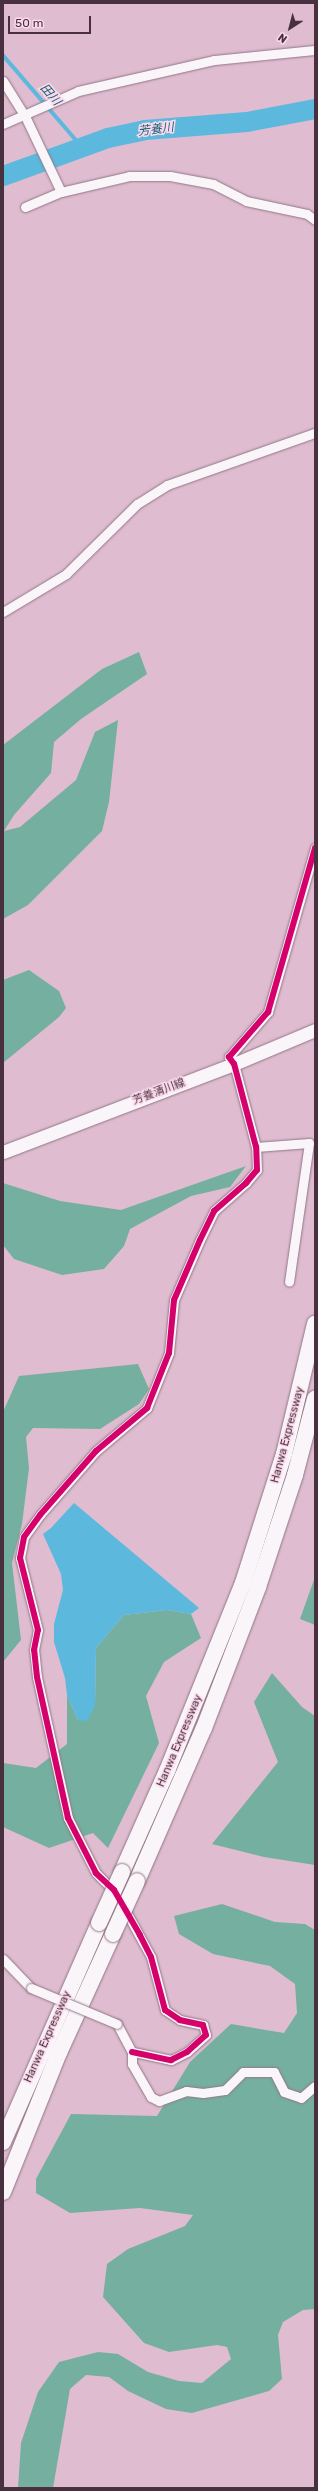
<!DOCTYPE html>
<html>
<head>
<meta charset="utf-8">
<style>
	body { margin:0 }
	#map { position:relative; width:318px; height:2491px; overflow:hidden; background:#dfbcd0; font-family:Rubik,"Noto Sans JP",sans-serif }
	div>[style] { position:absolute }
	[style*='--x'] { left:calc(var(--x)*1px); top:calc(var(--y)*1px); width:calc(var(--w)*1px); rotate:calc(var(--a)*1deg) }
	.forest>* { inset:0; background:#75af9f }
	.water>* { inset:0; background:#5db8dd }
	.stream>* { height:3.5px; margin:-1.75px; padding:0 1.75px; transform-origin:1.75px; border-radius:1.75px; background:#5db8dd }
	.river>* { height:20px; margin:-10px; padding:0 10px; transform-origin:10px; border-radius:10px; background:#5db8dd }
	.roads { filter:drop-shadow(0 0 1px #907786) drop-shadow(0 0 1px #907786) }
	.street>* { height:9px; margin:-4.5px; padding:0 4.5px; transform-origin:4.5px; border-radius:4.5px; background:#faf5f8 }
	.secondary>* { height:13px; margin:-6.5px; padding:0 6.5px; transform-origin:6.5px; border-radius:6.5px; background:#faf5f8 }
	.highway>* { height:16px; margin:-8px; padding:0 8px; transform-origin:8px; border-radius:8px; background:#faf5f8 }
	.bridges { filter:drop-shadow(0 0 1px #907786) drop-shadow(0 0 1px #907786) }
	.street-bridge>* { height:9px; margin:-4.5px; padding:0 4.5px; transform-origin:4.5px; border-radius:4.5px; background:#faf5f8 }
	.highway-bridge>* { height:16px; margin:-8px; padding:0 8px; transform-origin:8px; border-radius:8px; background:#faf5f8 }
	.cycleway>* { height:6px; margin:-3px; padding:0 3px; transform-origin:3px; border-radius:3px; background:#d6006c }
	span { translate:-50% -50%; white-space:nowrap; text-align:center; line-height:1.15; -webkit-text-stroke:3px #fbdaec; paint-order:stroke }
	.street-label { font-size:11px; color:#49303e }
	.water-label { font-size:12px; color:#175f76; font-style:italic }
	.frame { position:absolute; inset:0; border:4px solid #49303e; pointer-events:none }
	.north { position:absolute; left:270px; top:8px; width:40px; height:40px; -webkit-text-stroke:3px #fbdaec; paint-order:stroke; rotate:216deg; font-size:11px; font-weight:700; line-height:16px; text-align:center; color:#49303e }
	.north::after { content:''; display:block; margin:auto; width:14px; height:18px; background:#49303e; clip-path:polygon(50% 0,100% 100%,50% 72%,0 100%) }
	.scale { position:absolute; left:8px; top:16px; width:83px; height:18px; box-sizing:border-box; border:2px solid #49303e; border-top:0; padding-left:5px; font-size:12px; line-height:14px; white-space:nowrap; color:#49303e; -webkit-text-stroke:3px #fbdaec; paint-order:stroke }
</style>
</head>
<body>
<div id="map">
	<div class="forest">
		<div style="clip-path:polygon(139px 652px,147px 674px,81px 719px,54px 742px,51px 773px,14px 815px,4px 831px,20px 827px,76px 780px,95px 732px,118px 720px,109px 802px,102px 831px,28px 905px,3px 919px,3px 745px,102px 669px)"></div>
		<div style="clip-path:polygon(29px 970px,59px 991px,66px 1008px,59px 1017px,3px 1063px,3px 980px)"></div>
		<div style="clip-path:polygon(246px 1166px,230px 1187px,191px 1196px,130px 1229px,124px 1246px,104px 1269px,62px 1275px,14px 1259px,3px 1245px,3px 1183px,60px 1201px,121px 1210px)"></div>
		<div style="clip-path:polygon(138px 1364px,149px 1389px,139px 1404px,100px 1429px,33px 1428px,26px 1437px,29px 1468px,22px 1524px,12px 1563px,21px 1640px,3px 1662px,3px 1412px,19px 1376px)"></div>
		<div style="clip-path:polygon(315px 1577px,315px 1625px,300px 1619px)"></div>
		<div style="clip-path:polygon(167px 1610px,191px 1614px,201px 1638px,164px 1662px,146px 1696px,159px 1743px,108px 1848px,93px 1833px,49px 1848px,3px 1827px,3px 1763px,36px 1768px,67px 1744px,67px 1695px,78px 1720px,95px 1705px,96px 1648px,124px 1615px)"></div>
		<div style="clip-path:polygon(272px 1673px,302px 1707px,315px 1716px,315px 1865px,264px 1857px,212px 1844px,278px 1762px,254px 1702px)"></div>
		<div style="clip-path:polygon(222px 1904px,275px 1922px,305px 1924px,315px 1930px,315px 2309px,303px 2310px,283px 2322px,278px 2335px,282px 2379px,269px 2391px,192px 2413px,166px 2409px,128px 2391px,109px 2377px,86px 2375px,70px 2389px,53px 2488px,18px 2488px,21px 2443px,38px 2392px,59px 2362px,98px 2352px,118px 2354px,148px 2372px,179px 2381px,202px 2383px,231px 2359px,227px 2347px,217px 2345px,169px 2352px,144px 2343px,103px 2297px,107px 2264px,128px 2249px,185px 2226px,193px 2215px,140px 2208px,70px 2213px,36px 2193px,36px 2179px,71px 2114px,157px 2116px,190px 2062px,231px 2024px,284px 2033px,297px 2013px,295px 1984px,270px 1966px,213px 1954px,179px 1934px,174px 1916px)"></div>
	</div>
	<div class="water">
		<div style="clip-path:polygon(74px 1503px,199px 1608px,191px 1614px,167px 1610px,124px 1615px,96px 1648px,95px 1706px,87px 1721px,78px 1720px,67px 1695px,65px 1678px,54px 1642px,54px 1624px,63px 1590px,61px 1574px,43px 1534px,51px 1528px)"></div>
	</div>
	<div class="stream">
		<div style="--x:3;--y:55;--w:121;--a:49.3"></div>
	</div>
	<div class="river">
		<div style="--x:3;--y:176;--w:112;--a:-19.9"></div>
		<div style="--x:108;--y:138;--w:38;--a:-12"></div>
		<div style="--x:145;--y:130;--w:102;--a:-4.5"></div>
		<div style="--x:247;--y:122;--w:69;--a:-10.8"></div>
	</div>
	<div class="roads">
		<div class="street">
			<div style="--x:3;--y:81;--w:39;--a:58"></div>
			<div style="--x:24;--y:114;--w:86;--a:64.6"></div>
			<div style="--x:61;--y:192;--w:70;--a:-13.2"></div>
			<div style="--x:129;--y:176;--w:41;--a:0"></div>
			<div style="--x:170;--y:176;--w:44;--a:10.5"></div>
			<div style="--x:213;--y:184;--w:37;--a:27"></div>
			<div style="--x:246;--y:201;--w:62;--a:12"></div>
			<div style="--x:307;--y:214;--w:10;--a:37"></div>
			<div style="--x:3;--y:124;--w:82;--a:-23.7"></div>
			<div style="--x:78;--y:91;--w:139;--a:-12.8"></div>
			<div style="--x:214;--y:60;--w:101;--a:-5.7"></div>
			<div style="--x:25;--y:207;--w:39;--a:-23"></div>
			<div style="--x:3;--y:612;--w:74;--a:-31.1"></div>
			<div style="--x:66;--y:574;--w:100;--a:-44.6"></div>
			<div style="--x:137;--y:504;--w:36;--a:-32"></div>
			<div style="--x:167;--y:485;--w:157;--a:-19.4"></div>
			<div style="--x:256;--y:1147;--w:53;--a:-4.3"></div>
			<div style="--x:309;--y:1143;--w:140;--a:98.2"></div>
			<div style="--x:115;--y:1892;--w:27;--a:-135"></div>
			<div style="--x:96;--y:1873;--w:62;--a:-117"></div>
			<div style="--x:68;--y:1818;--w:144;--a:-102.4"></div>
			<div style="--x:37;--y:1677;--w:27;--a:-96"></div>
			<div style="--x:34;--y:1650;--w:20;--a:-79"></div>
			<div style="--x:38;--y:1630;--w:74;--a:-104"></div>
			<div style="--x:20;--y:1558;--w:21;--a:-79"></div>
			<div style="--x:24;--y:1537;--w:27;--a:-54"></div>
			<div style="--x:40;--y:1515;--w:85;--a:-48.8"></div>
			<div style="--x:96;--y:1451;--w:67;--a:-40.1"></div>
			<div style="--x:147;--y:1408;--w:59;--a:-68.2"></div>
			<div style="--x:169;--y:1353;--w:53;--a:-84.6"></div>
			<div style="--x:174;--y:1300;--w:65;--a:-66.6"></div>
			<div style="--x:200;--y:1240;--w:32;--a:-64"></div>
			<div style="--x:214;--y:1211;--w:43;--a:-41.2"></div>
			<div style="--x:246;--y:1183;--w:17;--a:-50"></div>
			<div style="--x:257;--y:1170;--w:23;--a:-92"></div>
			<div style="--x:256;--y:1147;--w:86;--a:-104.8"></div>
			<div style="--x:234;--y:1064;--w:9;--a:-126"></div>
			<div style="--x:229;--y:1057;--w:60;--a:-49.1"></div>
			<div style="--x:268;--y:1012;--w:171;--a:-74"></div>
			<div style="--x:123;--y:1906;--w:58;--a:61.2"></div>
			<div style="--x:151;--y:1957;--w:55;--a:75.2"></div>
			<div style="--x:165;--y:2010;--w:18;--a:34"></div>
			<div style="--x:180;--y:2020;--w:24;--a:12"></div>
			<div style="--x:203;--y:2025;--w:10;--a:73"></div>
			<div style="--x:206;--y:2035;--w:25;--a:138"></div>
			<div style="--x:187;--y:2052;--w:18;--a:153"></div>
			<div style="--x:171;--y:2060;--w:40;--a:-168"></div>
			<div style="--x:3;--y:1959;--w:40;--a:46"></div>
			<div style="--x:117;--y:2024;--w:32;--a:62"></div>
			<div style="--x:132;--y:2052;--w:12;--a:90"></div>
			<div style="--x:132;--y:2064;--w:38;--a:60"></div>
			<div style="--x:151;--y:2097;--w:9;--a:27"></div>
			<div style="--x:159;--y:2101;--w:29;--a:-20"></div>
			<div style="--x:186;--y:2091;--w:17;--a:7"></div>
			<div style="--x:203;--y:2093;--w:22;--a:-8"></div>
			<div style="--x:225;--y:2090;--w:25;--a:-45"></div>
			<div style="--x:243;--y:2072;--w:31;--a:0"></div>
			<div style="--x:274;--y:2072;--w:22;--a:63"></div>
			<div style="--x:284;--y:2092;--w:18;--a:19"></div>
			<div style="--x:301;--y:2098;--w:18;--a:-41"></div>
		</div>
		<div class="secondary">
			<div style="--x:3;--y:1152;--w:247;--a:-20.9"></div>
			<div style="--x:234;--y:1064;--w:88;--a:-22.8"></div>
		</div>
		<div class="highway">
			<div style="--x:122;--y:1872;--w:111;--a:-66"></div>
			<div style="--x:167;--y:1771;--w:203;--a:-68"></div>
			<div style="--x:243;--y:1583;--w:135;--a:-72.4"></div>
			<div style="--x:284;--y:1454;--w:134;--a:-76.6"></div>
			<div style="--x:137;--y:1881;--w:167;--a:-66.4"></div>
			<div style="--x:204;--y:1728;--w:151;--a:-69"></div>
			<div style="--x:258;--y:1587;--w:118;--a:-71.7"></div>
			<div style="--x:295;--y:1475;--w:79;--a:-75.3"></div>
			<div style="--x:3;--y:2142;--w:239;--a:-66.3"></div>
			<div style="--x:3;--y:2192;--w:150;--a:-68.1"></div>
			<div style="--x:59;--y:2053;--w:131;--a:-65.6"></div>
		</div>
	</div>
	<div class="bridges">
		<div class="street-bridge">
			<div style="--x:31;--y:1988;--w:93;--a:22.7"></div>
		</div>
		<div class="highway-bridge">
			<div style="--x:99;--y:1923;--w:56;--a:-65.7"></div>
			<div style="--x:113;--y:1934;--w:58;--a:-65.6"></div>
		</div>
	</div>
	<div class="cycleway">
		<div style="--x:132;--y:2052;--w:40;--a:12"></div>
		<div style="--x:171;--y:2060;--w:18;--a:-27"></div>
		<div style="--x:187;--y:2052;--w:25;--a:-42"></div>
		<div style="--x:206;--y:2035;--w:10;--a:-107"></div>
		<div style="--x:203;--y:2025;--w:24;--a:-168"></div>
		<div style="--x:180;--y:2020;--w:18;--a:-146"></div>
		<div style="--x:165;--y:2010;--w:55;--a:-104.8"></div>
		<div style="--x:151;--y:1957;--w:25;--a:-117"></div>
		<div style="--x:140;--y:1935;--w:52;--a:-120"></div>
		<div style="--x:114;--y:1890;--w:25;--a:-137"></div>
		<div style="--x:96;--y:1873;--w:62;--a:-117"></div>
		<div style="--x:68;--y:1818;--w:144;--a:-102.4"></div>
		<div style="--x:37;--y:1677;--w:27;--a:-96"></div>
		<div style="--x:34;--y:1650;--w:20;--a:-79"></div>
		<div style="--x:38;--y:1630;--w:74;--a:-104"></div>
		<div style="--x:20;--y:1558;--w:21;--a:-79"></div>
		<div style="--x:24;--y:1537;--w:27;--a:-54"></div>
		<div style="--x:40;--y:1515;--w:85;--a:-48.8"></div>
		<div style="--x:96;--y:1451;--w:67;--a:-40.1"></div>
		<div style="--x:147;--y:1408;--w:59;--a:-68.2"></div>
		<div style="--x:169;--y:1353;--w:53;--a:-84.6"></div>
		<div style="--x:174;--y:1300;--w:65;--a:-66.6"></div>
		<div style="--x:200;--y:1240;--w:32;--a:-64"></div>
		<div style="--x:214;--y:1211;--w:43;--a:-41.2"></div>
		<div style="--x:246;--y:1183;--w:17;--a:-50"></div>
		<div style="--x:257;--y:1170;--w:23;--a:-92"></div>
		<div style="--x:256;--y:1147;--w:86;--a:-104.8"></div>
		<div style="--x:234;--y:1064;--w:9;--a:-126"></div>
		<div style="--x:229;--y:1057;--w:60;--a:-49.1"></div>
		<div style="--x:268;--y:1012;--w:171;--a:-74"></div>
	</div>
	<div class="street-label">
		<span style="left:159px;top:1092px;rotate:-20deg">芳養清川線</span>
		<span style="left:288px;top:1435px;rotate:-75deg">Hanwa Expressway</span>
		<span style="left:180px;top:1741px;rotate:-67deg">Hanwa Expressway</span>
		<span style="left:48px;top:2037px;rotate:-66deg">Hanwa Expressway</span>
	</div>
	<div class="water-label">
		<span style="left:50px;top:95px;rotate:49deg">田川</span>
		<span style="left:156px;top:130px;rotate:-7deg">芳養川</span>
	</div>
	<div class="frame"></div>
	<div class="north">N</div>
	<div class="scale">50 m</div>
</div>
</body>
</html>
